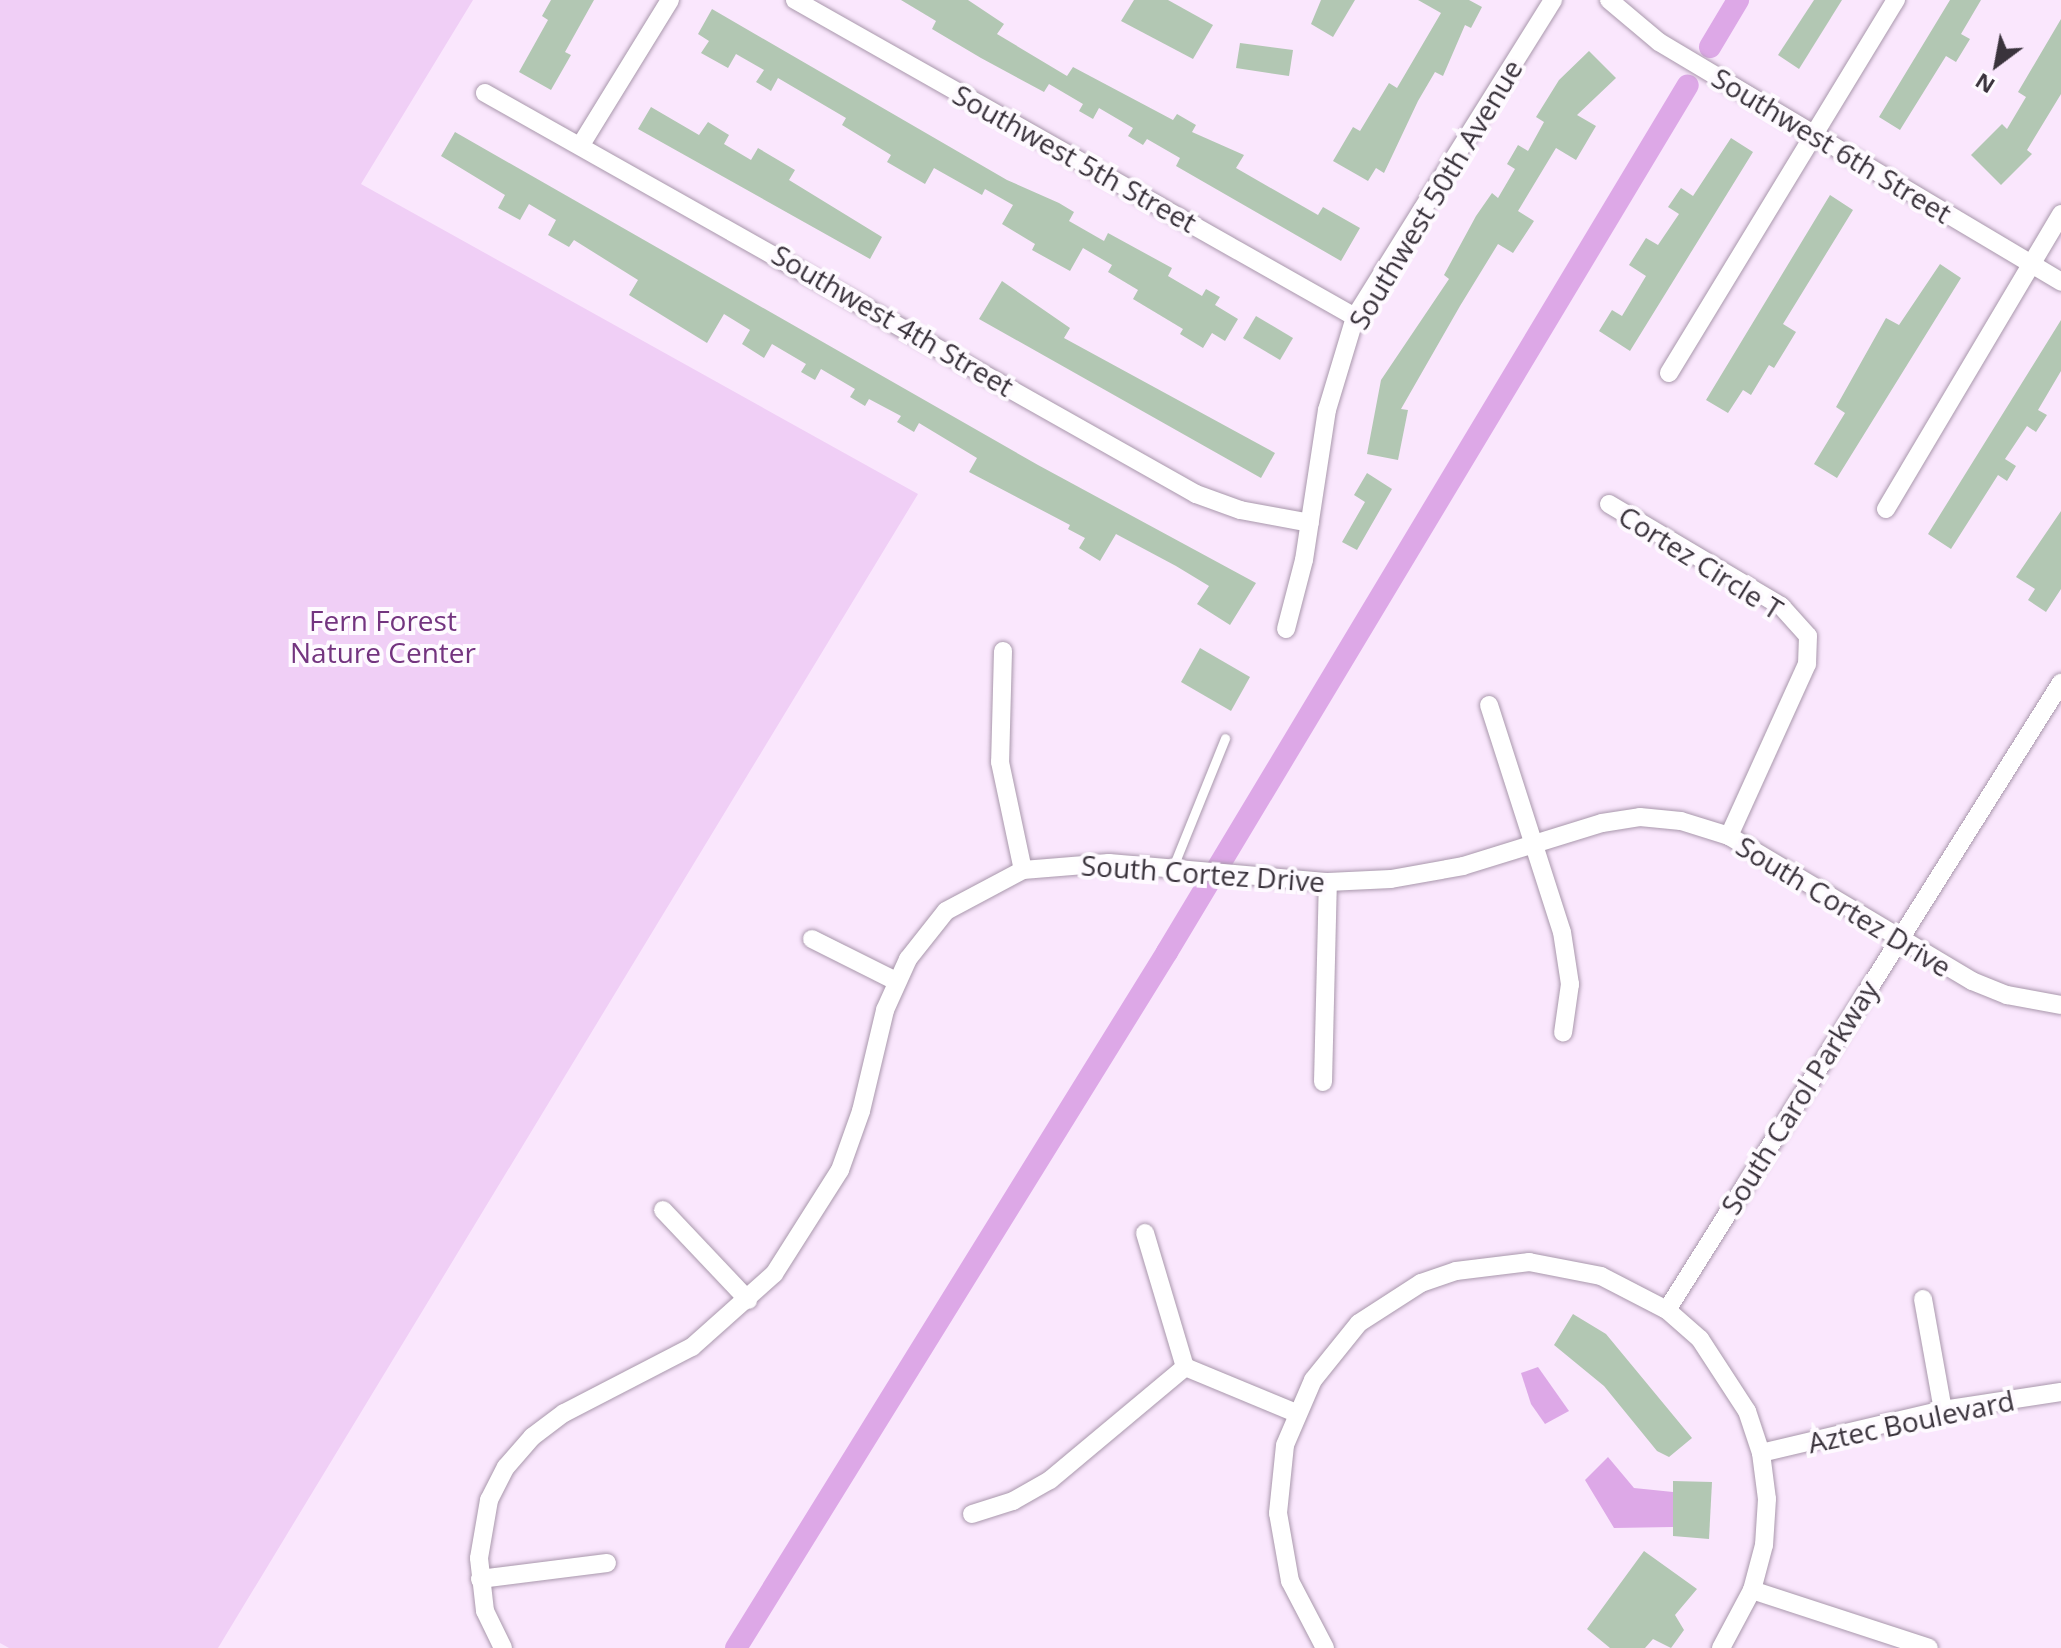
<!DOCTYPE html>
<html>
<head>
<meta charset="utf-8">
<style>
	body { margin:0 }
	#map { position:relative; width:2061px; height:1648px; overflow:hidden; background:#fae7fd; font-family:"Open Sans",sans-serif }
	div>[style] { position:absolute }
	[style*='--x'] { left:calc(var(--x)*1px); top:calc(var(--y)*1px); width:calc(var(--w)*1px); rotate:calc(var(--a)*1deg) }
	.green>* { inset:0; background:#f0cff6 }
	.water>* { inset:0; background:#dda8e7 }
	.canal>* { height:22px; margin:-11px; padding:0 11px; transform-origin:11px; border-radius:11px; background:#dda8e7 }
	.building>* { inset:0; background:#b2c7b3 }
	.roads { filter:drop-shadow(0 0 2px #a998ac) drop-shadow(0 0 2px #a998ac) }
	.service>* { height:9px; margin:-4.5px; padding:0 4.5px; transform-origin:4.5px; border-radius:4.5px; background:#fff }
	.minor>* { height:18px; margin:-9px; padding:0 9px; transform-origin:9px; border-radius:9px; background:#fff }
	span { translate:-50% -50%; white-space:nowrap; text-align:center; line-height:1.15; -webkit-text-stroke:8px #fefaff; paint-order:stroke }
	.street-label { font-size:28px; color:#3a333c }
	.park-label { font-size:28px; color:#73347f }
	.north { position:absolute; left:1957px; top:24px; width:80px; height:80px; -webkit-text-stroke:6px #fefaff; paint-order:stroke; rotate:212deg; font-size:22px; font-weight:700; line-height:32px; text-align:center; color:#3a333c }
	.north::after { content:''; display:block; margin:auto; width:28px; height:36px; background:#3a333c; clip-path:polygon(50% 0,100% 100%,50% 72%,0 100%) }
</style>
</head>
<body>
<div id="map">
	<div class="green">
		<div style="clip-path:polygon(0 0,473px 0,361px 184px,918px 494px,218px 1648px,9px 1648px,0 1643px)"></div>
	</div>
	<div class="water">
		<div style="clip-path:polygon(1538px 1367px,1569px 1411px,1545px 1424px,1531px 1404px,1521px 1373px)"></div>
		<div style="clip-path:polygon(1608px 1457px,1634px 1488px,1673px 1492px,1673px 1527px,1614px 1528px,1585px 1480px)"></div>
	</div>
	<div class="canal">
		<div style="--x:1710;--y:47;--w:55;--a:-59.2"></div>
		<div style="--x:736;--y:1648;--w:819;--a:-58.23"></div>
		<div style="--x:1167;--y:952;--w:1011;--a:-59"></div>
	</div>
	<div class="building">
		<div style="clip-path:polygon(551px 0,594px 0,565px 52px,571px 55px,551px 90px,519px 72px,548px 20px,542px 16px)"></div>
		<div style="clip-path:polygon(901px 0,968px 0,1004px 24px,997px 34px,1067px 76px,1073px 67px,1173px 120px,1177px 114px,1196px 125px,1192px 132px,1244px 155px,1236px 168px,1318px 215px,1323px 207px,1360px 228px,1341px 261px,1176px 166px,1180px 158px,1147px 139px,1143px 145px,1128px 136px,1133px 128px,1099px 108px,1093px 119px,1079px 111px,1083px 104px,1049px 84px,1044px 92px,981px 58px,932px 29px,936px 21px)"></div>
		<div style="clip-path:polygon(1134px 0,1168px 0,1213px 25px,1193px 59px,1121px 21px)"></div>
		<div style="clip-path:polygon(1321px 0,1355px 0,1333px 37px,1311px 24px)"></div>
		<div style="clip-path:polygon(1418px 0,1469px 0,1482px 7px,1471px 28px,1465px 25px,1443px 76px,1435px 72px,1418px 101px,1384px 173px,1376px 168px,1368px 181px,1333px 161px,1353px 127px,1360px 131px,1389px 83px,1397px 88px,1441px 13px)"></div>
		<div style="clip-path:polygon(1814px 0,1842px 0,1799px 69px,1778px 55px)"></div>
		<div style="clip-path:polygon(1950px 0,1981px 0,1961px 34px,1970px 39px,1956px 62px,1946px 56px,1900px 130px,1879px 117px)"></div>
		<div style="clip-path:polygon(712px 9px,1007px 180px,1059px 203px,1074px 212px,1069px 221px,1104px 241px,1108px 233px,1172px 268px,1168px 276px,1202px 296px,1206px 289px,1220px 297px,1215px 305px,1238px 319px,1225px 341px,1212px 333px,1203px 348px,1180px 334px,1183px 329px,1133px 299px,1138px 290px,1108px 272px,1112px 265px,1083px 248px,1070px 271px,1032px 250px,1035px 244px,1002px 224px,1013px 205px,985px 189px,982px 195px,934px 168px,925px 184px,887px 162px,891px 155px,842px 125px,846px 118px,778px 78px,771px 91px,756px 82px,764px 70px,736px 54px,728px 68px,701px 53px,709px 41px,698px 34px)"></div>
		<div style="clip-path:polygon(2061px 19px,2061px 94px,2027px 150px,2032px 154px,2001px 185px,1971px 155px,2002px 124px,2007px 129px,2026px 97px,2018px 92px)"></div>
		<div style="clip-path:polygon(1240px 43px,1293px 50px,1289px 76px,1236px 68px)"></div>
		<div style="clip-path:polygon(1589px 51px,1616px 78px,1577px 115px,1596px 126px,1576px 160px,1556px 148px,1518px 211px,1534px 221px,1513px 253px,1498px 244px,1460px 306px,1401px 409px,1408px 410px,1398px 460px,1367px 454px,1381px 380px,1449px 279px,1444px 275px,1476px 216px,1492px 193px,1498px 198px,1515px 169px,1507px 164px,1518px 145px,1528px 151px,1544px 122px,1536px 117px,1559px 80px)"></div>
		<div style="clip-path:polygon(651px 107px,699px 135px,708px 122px,729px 135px,724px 144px,751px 160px,758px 148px,795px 170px,789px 180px,882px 237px,870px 259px,638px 129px)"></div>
		<div style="clip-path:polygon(455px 132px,1038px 465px,1256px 583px,1230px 625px,1197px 604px,1209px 586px,1176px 566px,1116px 534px,1100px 561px,1079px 548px,1085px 538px,1068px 529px,1070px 525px,969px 472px,977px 458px,919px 423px,914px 432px,897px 422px,901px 416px,869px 399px,865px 406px,850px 397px,855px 389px,821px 369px,815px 380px,801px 372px,806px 364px,772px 344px,764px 358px,742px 344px,750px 330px,724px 314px,707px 343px,629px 295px,638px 280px,574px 240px,569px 247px,548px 235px,556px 220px,529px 204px,520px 220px,498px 208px,505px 195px,441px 156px)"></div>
		<div style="clip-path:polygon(1731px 138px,1753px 152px,1630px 351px,1599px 331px,1612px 310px,1622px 316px,1646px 276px,1629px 265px,1646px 238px,1658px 245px,1679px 214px,1668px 207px,1681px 188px,1693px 196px)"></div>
		<div style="clip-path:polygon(1830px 195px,1853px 210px,1783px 324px,1796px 332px,1774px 368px,1769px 365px,1751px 395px,1743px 390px,1728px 413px,1706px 400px)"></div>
		<div style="clip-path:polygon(1940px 264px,1961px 278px,1837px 478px,1814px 464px,1845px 413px,1836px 407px,1886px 318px,1899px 325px)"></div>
		<div style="clip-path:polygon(1002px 281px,1070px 328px,1064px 338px,1275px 453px,1261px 478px,979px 319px)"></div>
		<div style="clip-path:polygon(1256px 316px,1293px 338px,1280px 360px,1243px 338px)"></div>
		<div style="clip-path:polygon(2061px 320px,2061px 371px,2038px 410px,2047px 415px,2036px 432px,2027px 426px,2005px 459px,2016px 466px,2007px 481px,1998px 475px,1951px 549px,1928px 534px)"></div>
		<div style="clip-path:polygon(1367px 473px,1392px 489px,1357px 550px,1342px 542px,1365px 502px,1354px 495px)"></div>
		<div style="clip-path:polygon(2061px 511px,2061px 589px,2046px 612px,2028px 600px,2035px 589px,2016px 577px)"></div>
		<div style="clip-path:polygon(1200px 648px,1250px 677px,1231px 711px,1181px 682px)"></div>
		<div style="clip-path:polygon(1573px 1314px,1606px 1334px,1692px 1438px,1669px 1457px,1657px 1451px,1604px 1386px,1554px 1345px)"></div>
		<div style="clip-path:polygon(1673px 1481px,1712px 1482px,1709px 1539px,1673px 1536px)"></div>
		<div style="clip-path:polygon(1644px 1551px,1697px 1589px,1675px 1615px,1684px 1630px,1671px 1648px,1653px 1639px,1645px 1648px,1610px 1648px,1587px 1629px)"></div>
	</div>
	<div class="roads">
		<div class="service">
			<div style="--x:1173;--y:867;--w:139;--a:-68"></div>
		</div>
		<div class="minor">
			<div style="--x:795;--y:0;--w:643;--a:29.51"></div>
			<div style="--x:1609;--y:0;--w:65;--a:40"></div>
			<div style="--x:1659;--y:42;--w:468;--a:30.8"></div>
			<div style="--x:485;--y:93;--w:816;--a:29.42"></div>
			<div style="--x:1196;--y:494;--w:47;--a:20"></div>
			<div style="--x:1240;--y:510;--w:71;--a:10.5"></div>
			<div style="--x:582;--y:143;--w:168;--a:-58.4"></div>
			<div style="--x:1669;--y:373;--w:437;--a:-58.7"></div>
			<div style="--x:1609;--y:504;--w:200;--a:30.7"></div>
			<div style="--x:1781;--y:606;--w:40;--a:48"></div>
			<div style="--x:1808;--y:636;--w:28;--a:92"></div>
			<div style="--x:1807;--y:664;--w:189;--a:114.4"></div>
			<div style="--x:1886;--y:509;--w:343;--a:-59.3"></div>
			<div style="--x:1286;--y:629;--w:71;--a:-75.4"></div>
			<div style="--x:1304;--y:560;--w:152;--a:-81.3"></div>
			<div style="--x:1327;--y:410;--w:97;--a:-73.2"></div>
			<div style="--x:1355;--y:317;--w:374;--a:-58"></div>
			<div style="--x:1003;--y:651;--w:111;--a:91.5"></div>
			<div style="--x:1000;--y:762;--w:110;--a:78"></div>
			<div style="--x:1489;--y:705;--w:238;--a:72.2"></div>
			<div style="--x:1562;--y:932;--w:53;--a:81.3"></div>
			<div style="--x:1570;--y:984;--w:49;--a:98.1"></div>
			<div style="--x:812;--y:939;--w:94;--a:26.6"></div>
			<div style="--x:1323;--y:1082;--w:200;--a:-88.6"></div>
			<div style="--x:663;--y:1210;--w:124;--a:46.6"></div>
			<div style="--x:1145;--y:1233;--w:140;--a:73.4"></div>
			<div style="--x:1923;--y:1299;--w:113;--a:79.8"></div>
			<div style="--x:1667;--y:1310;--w:741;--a:-57.86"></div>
			<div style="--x:1185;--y:1367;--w:120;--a:22.5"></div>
			<div style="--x:1761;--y:1453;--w:187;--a:-13.3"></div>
			<div style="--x:1943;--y:1410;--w:119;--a:-8.7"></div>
			<div style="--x:972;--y:1514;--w:43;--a:-17.6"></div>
			<div style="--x:1013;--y:1501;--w:43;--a:-29.6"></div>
			<div style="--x:1050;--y:1480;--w:176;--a:-39.9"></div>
			<div style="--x:480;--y:1579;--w:128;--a:-7.2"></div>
			<div style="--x:1752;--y:1590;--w:186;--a:18.1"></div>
			<div style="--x:503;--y:1648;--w:41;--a:-115.9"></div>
			<div style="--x:485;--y:1611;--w:53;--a:-96.5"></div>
			<div style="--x:479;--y:1558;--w:59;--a:-80.2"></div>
			<div style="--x:489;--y:1500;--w:37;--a:-63"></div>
			<div style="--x:506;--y:1467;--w:40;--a:-49"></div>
			<div style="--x:532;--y:1437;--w:40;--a:-37"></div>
			<div style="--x:564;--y:1413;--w:144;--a:-27.3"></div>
			<div style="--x:692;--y:1347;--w:110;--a:-41.7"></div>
			<div style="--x:774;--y:1274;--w:123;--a:-57.6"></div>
			<div style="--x:840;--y:1170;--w:63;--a:-70.4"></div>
			<div style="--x:861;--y:1111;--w:104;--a:-76.6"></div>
			<div style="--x:885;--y:1010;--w:56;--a:-65.7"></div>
			<div style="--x:908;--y:959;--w:61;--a:-51.6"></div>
			<div style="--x:946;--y:911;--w:87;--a:-28"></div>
			<div style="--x:1023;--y:870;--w:86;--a:-4.7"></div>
			<div style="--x:1109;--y:863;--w:220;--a:5"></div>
			<div style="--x:1328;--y:882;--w:63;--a:-2.7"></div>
			<div style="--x:1391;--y:879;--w:73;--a:-10.2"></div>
			<div style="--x:1463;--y:866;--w:145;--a:-17.2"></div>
			<div style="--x:1602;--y:823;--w:38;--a:-9"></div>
			<div style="--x:1640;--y:817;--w:41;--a:5.6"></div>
			<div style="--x:1681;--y:821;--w:50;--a:17.4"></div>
			<div style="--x:1729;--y:836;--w:283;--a:30.8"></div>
			<div style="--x:1972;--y:981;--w:38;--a:22"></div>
			<div style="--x:2007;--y:995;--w:55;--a:10.5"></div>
			<div style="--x:1325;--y:1648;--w:76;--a:-117.6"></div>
			<div style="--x:1290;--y:1581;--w:69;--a:-100"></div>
			<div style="--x:1278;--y:1513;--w:68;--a:-84.1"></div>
			<div style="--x:1285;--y:1445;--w:71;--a:-66.7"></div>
			<div style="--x:1313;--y:1380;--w:73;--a:-51.1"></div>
			<div style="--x:1359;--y:1323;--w:74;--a:-32.8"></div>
			<div style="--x:1421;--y:1283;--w:37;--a:-19"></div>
			<div style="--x:1456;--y:1271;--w:74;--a:-7"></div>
			<div style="--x:1529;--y:1262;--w:73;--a:11"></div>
			<div style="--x:1601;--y:1276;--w:74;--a:27.3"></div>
			<div style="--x:1667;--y:1310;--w:44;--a:41.3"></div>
			<div style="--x:1700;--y:1339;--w:86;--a:56.9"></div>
			<div style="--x:1747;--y:1411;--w:44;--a:71.6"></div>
			<div style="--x:1761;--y:1453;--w:46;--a:82.6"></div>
			<div style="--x:1767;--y:1499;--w:46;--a:93.7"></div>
			<div style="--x:1764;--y:1545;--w:47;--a:104.9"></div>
			<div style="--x:1752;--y:1590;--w:66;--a:118.1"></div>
		</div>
	</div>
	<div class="street-label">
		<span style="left:1832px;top:145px;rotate:31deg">Southwest 6th Street</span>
		<span style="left:1075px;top:158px;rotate:29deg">Southwest 5th Street</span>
		<span style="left:1435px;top:194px;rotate:-59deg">Southwest 50th Avenue</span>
		<span style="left:893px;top:320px;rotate:30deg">Southwest 4th Street</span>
		<span style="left:1701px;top:562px;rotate:32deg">Cortez Circle T</span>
		<span style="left:1203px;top:873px;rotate:4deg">South Cortez Drive</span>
		<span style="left:1844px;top:906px;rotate:31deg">South Cortez Drive</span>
		<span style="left:1799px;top:1097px;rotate:-58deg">South Carol Parkway</span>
		<span style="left:1911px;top:1421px;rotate:-12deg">Aztec Boulevard</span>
	</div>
	<div class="park-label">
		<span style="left:383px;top:636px">Fern Forest<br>Nature Center</span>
	</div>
	<div class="north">N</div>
</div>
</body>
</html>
